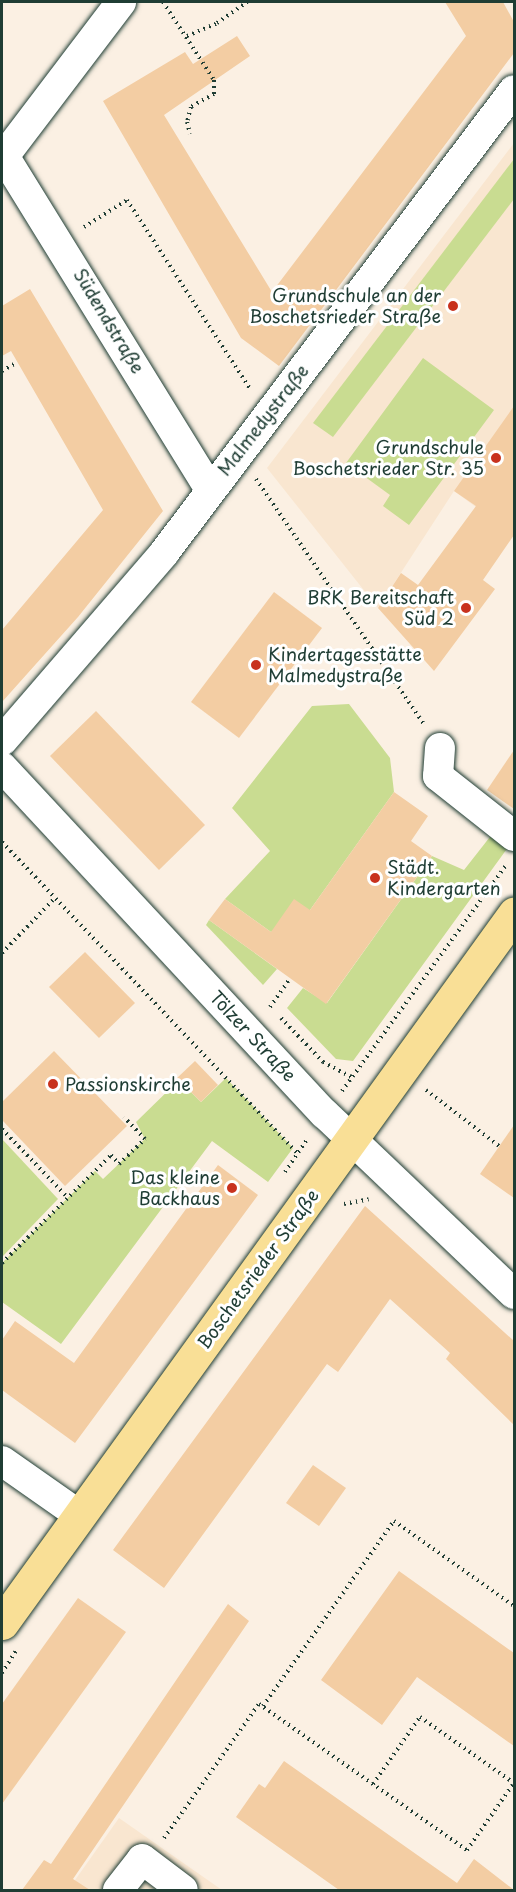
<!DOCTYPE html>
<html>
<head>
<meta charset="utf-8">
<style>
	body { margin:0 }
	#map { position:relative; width:516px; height:1892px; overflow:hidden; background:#fbf0e3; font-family:"Playpen Sans",sans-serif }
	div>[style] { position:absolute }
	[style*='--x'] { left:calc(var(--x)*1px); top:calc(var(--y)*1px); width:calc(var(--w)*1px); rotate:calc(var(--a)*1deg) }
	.built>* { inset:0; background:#f9e6d0 }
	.green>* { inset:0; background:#c9dc91 }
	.building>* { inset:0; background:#f3cda3 }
	.path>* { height:4px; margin-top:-2px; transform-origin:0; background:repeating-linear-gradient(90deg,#1f3d34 0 1.5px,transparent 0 6px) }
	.roads { filter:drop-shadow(0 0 2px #1f3d34) drop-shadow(0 0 2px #1f3d34) }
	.minor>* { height:30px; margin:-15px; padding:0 15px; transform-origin:15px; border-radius:15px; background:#fff }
	.major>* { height:33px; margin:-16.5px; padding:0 16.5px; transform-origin:16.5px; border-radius:16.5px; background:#f9df96 }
	.dots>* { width:16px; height:16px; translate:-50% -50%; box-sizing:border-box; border:3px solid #fff; border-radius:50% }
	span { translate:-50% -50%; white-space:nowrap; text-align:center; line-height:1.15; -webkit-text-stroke:6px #fff; paint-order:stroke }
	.poi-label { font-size:18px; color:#1f3d34 }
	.right { translate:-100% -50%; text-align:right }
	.left { translate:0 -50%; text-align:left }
	.street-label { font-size:18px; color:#1f3d34 }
	.frame { position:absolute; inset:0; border:3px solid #1f3d34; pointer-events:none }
</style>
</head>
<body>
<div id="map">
	<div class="built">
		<div style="clip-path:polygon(514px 143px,514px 535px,454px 491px,378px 608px,267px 468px)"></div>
		<div style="clip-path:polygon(119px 1818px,222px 1890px,68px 1890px)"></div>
	</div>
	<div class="green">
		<div style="clip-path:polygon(514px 159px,514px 199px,333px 437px,313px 423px)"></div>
		<div style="clip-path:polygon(423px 358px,494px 410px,409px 525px,383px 506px,390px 495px,346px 463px)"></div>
		<div style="clip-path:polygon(349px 704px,390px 758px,394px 792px,310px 910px,271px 932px,225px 899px,270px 851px,232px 808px,312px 706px)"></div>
		<div style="clip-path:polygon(493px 833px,509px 846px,353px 1061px,336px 1059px,287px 1008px,303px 988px,327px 1003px,432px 856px,464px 870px)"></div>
		<div style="clip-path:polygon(209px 920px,277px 969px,263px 985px,206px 925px)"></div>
		<div style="clip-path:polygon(226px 1078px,293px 1148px,268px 1182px,212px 1141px,61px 1344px,2px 1302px,2px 1263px,95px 1171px,103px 1179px,145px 1139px,136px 1122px,179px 1080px,201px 1102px)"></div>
		<div style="clip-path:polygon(2px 1139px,58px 1199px,2px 1257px)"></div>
	</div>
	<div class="building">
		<div style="clip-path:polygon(445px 2px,503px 2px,514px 22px,514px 53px,279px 366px,241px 338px,103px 101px,185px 52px,193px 64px,237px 36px,250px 56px,164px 115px,272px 292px,466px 36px)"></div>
		<div style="clip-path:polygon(30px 289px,163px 511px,78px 617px,2px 702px,2px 630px,103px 510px,11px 351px,2px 356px,2px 306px)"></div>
		<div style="clip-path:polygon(514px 406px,514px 535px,483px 580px,495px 589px,434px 671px,378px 608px,401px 573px,418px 585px,476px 506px,454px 491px)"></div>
		<div style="clip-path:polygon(274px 592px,322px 628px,239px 738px,191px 702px)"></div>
		<div style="clip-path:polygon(96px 711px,205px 825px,159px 870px,50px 756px)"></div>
		<div style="clip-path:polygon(514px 750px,514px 809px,487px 790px)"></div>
		<div style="clip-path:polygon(394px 792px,428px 816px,411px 841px,432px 856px,326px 1004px,209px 920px,225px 899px,271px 932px,294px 899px,310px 910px)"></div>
		<div style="clip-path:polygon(85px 952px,135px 1003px,99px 1038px,49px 987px)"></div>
		<div style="clip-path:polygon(54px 1051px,127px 1126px,65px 1186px,2px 1120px,2px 1102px)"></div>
		<div style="clip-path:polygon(195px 1061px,218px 1085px,201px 1102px,177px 1078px)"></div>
		<div style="clip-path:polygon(514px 1125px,514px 1198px,480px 1174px)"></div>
		<div style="clip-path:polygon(218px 1165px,258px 1195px,75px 1443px,2px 1390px,2px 1340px,15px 1321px,74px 1363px)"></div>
		<div style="clip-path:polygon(365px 1206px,514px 1341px,514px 1425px,446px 1359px,450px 1353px,390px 1299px,338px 1372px,327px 1364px,164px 1588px,113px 1550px)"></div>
		<div style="clip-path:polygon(313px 1465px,346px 1488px,319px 1526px,286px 1503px)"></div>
		<div style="clip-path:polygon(399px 1571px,514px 1653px,514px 1746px,417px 1677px,382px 1725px,321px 1680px)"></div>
		<div style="clip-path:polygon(78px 1598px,126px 1632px,2px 1804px,2px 1704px)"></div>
		<div style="clip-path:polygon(228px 1604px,249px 1621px,73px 1879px,90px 1890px,22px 1890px,44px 1860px,51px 1864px)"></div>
		<div style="clip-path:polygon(284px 1761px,457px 1883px,474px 1859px,514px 1890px,339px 1890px,236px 1817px,259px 1784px,265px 1788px)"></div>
	</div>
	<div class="path">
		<div style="--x:163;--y:2;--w:93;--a:56.8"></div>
		<div style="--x:214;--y:80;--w:14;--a:90"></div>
		<div style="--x:214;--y:94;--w:26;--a:151"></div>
		<div style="--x:191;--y:107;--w:16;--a:105"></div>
		<div style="--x:187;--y:122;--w:12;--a:76"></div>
		<div style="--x:187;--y:36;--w:33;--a:-23"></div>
		<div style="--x:217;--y:23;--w:37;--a:-35"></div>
		<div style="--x:84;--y:227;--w:51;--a:-32.1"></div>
		<div style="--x:127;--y:200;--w:227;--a:56.9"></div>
		<div style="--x:2;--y:371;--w:14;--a:-30"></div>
		<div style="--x:256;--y:479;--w:296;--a:55.6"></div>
		<div style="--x:2;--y:842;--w:430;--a:46.5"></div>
		<div style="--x:2;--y:953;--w:74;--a:-46.1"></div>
		<div style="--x:270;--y:1007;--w:35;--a:-55"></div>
		<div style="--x:281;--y:1018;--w:61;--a:46.3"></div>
		<div style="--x:323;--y:1062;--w:34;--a:28"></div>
		<div style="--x:426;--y:1090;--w:92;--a:37.5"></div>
		<div style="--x:342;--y:1091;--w:281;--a:-54"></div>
		<div style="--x:2;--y:1129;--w:93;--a:46.3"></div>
		<div style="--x:285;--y:1172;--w:41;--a:-55.9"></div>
		<div style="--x:344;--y:1204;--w:25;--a:-11"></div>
		<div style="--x:2;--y:1263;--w:153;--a:-44.7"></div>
		<div style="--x:111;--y:1155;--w:12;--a:48"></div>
		<div style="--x:119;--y:1164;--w:36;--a:-44"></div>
		<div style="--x:145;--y:1139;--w:30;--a:-134"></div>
		<div style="--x:2;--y:1673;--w:26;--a:-58"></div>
		<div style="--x:263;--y:1706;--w:227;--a:-54.7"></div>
		<div style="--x:394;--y:1521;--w:147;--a:35.3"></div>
		<div style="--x:373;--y:1784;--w:82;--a:-55"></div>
		<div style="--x:420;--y:1717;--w:115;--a:35.1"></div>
		<div style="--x:164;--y:1838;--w:164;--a:-54.7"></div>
		<div style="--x:259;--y:1704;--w:254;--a:35.1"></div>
		<div style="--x:467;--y:1850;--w:82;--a:-55"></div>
	</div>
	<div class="roads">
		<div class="minor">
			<div style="--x:4;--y:156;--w:392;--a:58.3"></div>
			<div style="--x:2;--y:159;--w:197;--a:-52.8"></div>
			<div style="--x:2;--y:741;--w:248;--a:-49.2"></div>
			<div style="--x:164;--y:553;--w:580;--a:-52.91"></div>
			<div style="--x:440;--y:748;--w:28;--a:94"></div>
			<div style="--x:438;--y:776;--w:97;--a:38.3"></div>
			<div style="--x:2;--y:767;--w:474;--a:47.1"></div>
			<div style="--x:325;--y:1114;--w:261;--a:43.6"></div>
			<div style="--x:2;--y:1461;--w:94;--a:35"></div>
			<div style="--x:118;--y:1890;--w:39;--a:-52"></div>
			<div style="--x:142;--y:1859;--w:51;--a:37.1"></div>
		</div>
		<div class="major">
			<div style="--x:2;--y:1623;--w:875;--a:-54.17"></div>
		</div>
	</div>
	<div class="dots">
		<div style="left:453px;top:306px;background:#c8321e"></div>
		<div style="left:496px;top:458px;background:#c8321e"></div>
		<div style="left:466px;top:608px;background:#c8321e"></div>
		<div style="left:256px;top:665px;background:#c8321e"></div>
		<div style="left:375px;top:878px;background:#c8321e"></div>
		<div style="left:53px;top:1084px;background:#c8321e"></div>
		<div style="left:232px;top:1188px;background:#c8321e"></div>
	</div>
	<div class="poi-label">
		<span class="right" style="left:441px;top:306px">Grundschule an der<br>Boschetsrieder Straße</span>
		<span class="right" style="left:484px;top:458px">Grundschule<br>Boschetsrieder Str. 35</span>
		<span class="right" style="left:454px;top:608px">BRK Bereitschaft<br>Süd 2</span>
		<span class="left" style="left:268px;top:665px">Kindertagesstätte<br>Malmedystraße</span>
		<span class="left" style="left:387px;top:878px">Städt.<br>Kindergarten</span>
		<span class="left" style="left:65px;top:1084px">Passionskirche</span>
		<span class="right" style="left:220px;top:1188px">Das kleine<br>Backhaus</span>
	</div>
	<div class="street-label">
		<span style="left:109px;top:321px;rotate:59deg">Südendstraße</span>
		<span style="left:263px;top:420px;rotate:-52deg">Malmedystraße</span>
		<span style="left:253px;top:1036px;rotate:47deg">Tölzer Straße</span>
		<span style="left:258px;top:1269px;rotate:-54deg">Boschetsrieder Straße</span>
	</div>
	<div class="frame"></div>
</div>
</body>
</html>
